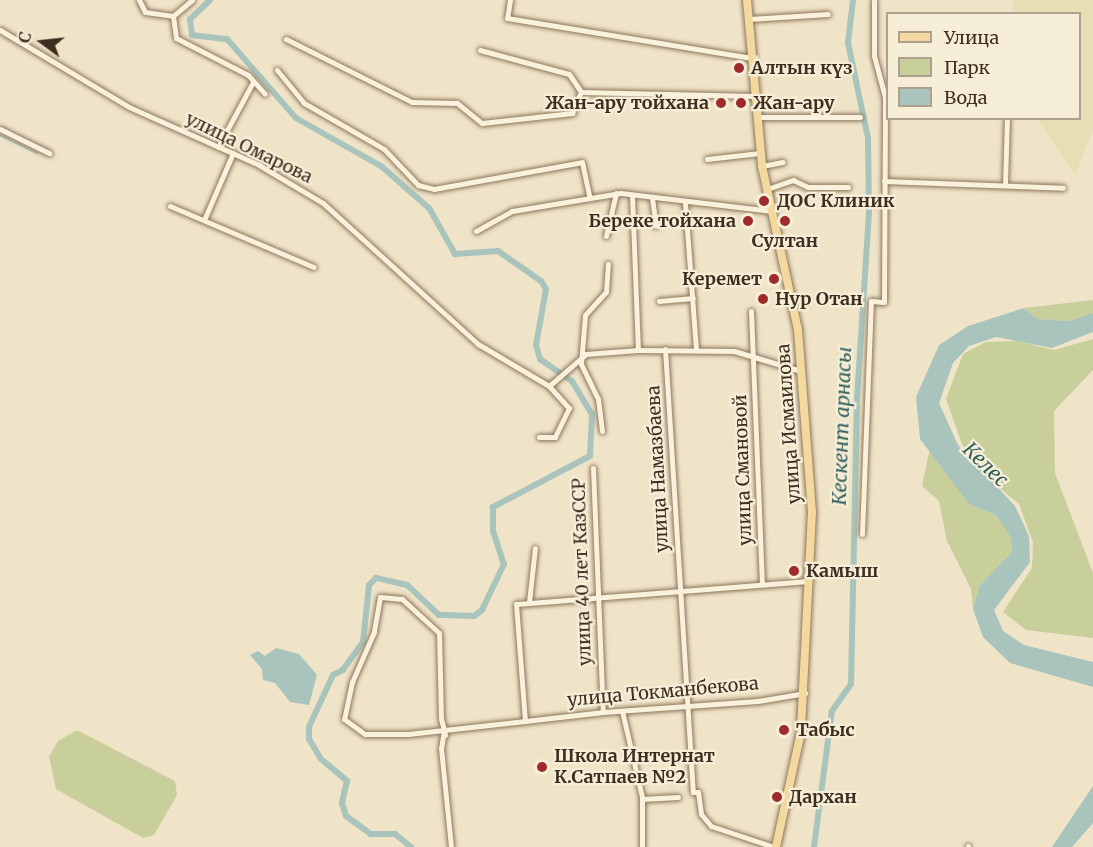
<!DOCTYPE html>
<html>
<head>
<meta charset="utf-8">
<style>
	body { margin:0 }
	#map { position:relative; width:1093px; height:847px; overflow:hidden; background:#f0e4c8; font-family:Merriweather,serif }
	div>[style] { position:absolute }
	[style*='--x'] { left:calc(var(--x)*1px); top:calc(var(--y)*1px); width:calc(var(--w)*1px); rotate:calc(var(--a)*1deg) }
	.farmland>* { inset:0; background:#e6deb5 }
	.green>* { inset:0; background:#c9cf9b }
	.water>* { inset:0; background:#a9c4bc }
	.stream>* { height:1.5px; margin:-0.75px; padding:0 0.75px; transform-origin:0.75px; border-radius:0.75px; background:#a9c4bc }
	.canal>* { height:6px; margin:-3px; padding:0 3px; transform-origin:3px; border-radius:3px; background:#a9c4bc }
	.roads { filter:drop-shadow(0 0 2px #8d765c) drop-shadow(0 0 2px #8d765c) }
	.minor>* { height:5px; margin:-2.5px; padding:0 2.5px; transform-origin:2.5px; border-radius:2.5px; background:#faf1dc }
	.primary>* { height:8px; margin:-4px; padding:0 4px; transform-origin:4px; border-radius:4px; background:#f3d9a0 }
	.dots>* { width:16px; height:16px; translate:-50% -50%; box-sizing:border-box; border:3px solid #f7eed8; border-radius:50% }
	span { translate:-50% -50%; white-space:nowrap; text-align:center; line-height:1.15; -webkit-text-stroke:4.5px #f7eed8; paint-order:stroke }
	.poi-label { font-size:18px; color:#3d2e20; font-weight:700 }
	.left { translate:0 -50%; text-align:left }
	.right { translate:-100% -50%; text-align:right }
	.street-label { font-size:18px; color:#3d2e20 }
	.water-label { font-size:20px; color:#2f5d5a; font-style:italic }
	.legend { position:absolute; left:886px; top:12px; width:195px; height:108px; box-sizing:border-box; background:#f7eed8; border:2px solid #ada18e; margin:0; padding:8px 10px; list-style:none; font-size:18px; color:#3d2e20 }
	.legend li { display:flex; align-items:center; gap:12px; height:30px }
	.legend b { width:30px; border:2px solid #ada18e }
	.north { position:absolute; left:12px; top:12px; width:60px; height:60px; -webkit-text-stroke:4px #f7eed8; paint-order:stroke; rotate:285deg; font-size:16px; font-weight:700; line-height:24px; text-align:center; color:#3d2e20 }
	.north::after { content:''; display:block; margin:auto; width:21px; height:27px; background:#3d2e20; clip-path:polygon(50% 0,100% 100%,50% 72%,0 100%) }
</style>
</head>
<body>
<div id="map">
	<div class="farmland">
		<div style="clip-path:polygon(1013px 0,1093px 0,1093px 129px,1075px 176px,1037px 119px,1080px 118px,1080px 14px,1013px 13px)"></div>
	</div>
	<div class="green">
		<div style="clip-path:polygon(1093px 300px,1093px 313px,1070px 321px,1036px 319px,1024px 308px)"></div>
		<div style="clip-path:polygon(1093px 339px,1093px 370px,1054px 411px,1055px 473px,1093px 573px,1093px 638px,1026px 630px,1003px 612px,1032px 568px,1033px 542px,1019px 504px,990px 480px,962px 444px,946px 399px,963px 354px,986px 342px,1017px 341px,1054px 350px)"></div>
		<div style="clip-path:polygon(930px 448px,969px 504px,997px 516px,1011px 538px,1012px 552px,980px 585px,973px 609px,971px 589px,947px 541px,939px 501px,922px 486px)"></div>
		<div style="clip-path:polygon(77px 730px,175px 781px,177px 795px,154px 835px,143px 838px,56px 789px,49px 757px,58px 741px)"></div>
	</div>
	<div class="water">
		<div style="clip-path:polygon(1024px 308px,1037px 319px,1070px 321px,1093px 313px,1093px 332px,1052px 348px,996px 337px,969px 346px,953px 363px,939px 403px,958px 445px,1015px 506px,1029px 536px,1030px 562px,994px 610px,1003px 631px,1024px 645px,1093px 662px,1093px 687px,1010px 663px,983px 637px,973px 609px,980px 585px,1012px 552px,1011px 538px,997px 516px,969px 504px,920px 439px,916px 397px,939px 345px,968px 326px)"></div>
		<div style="clip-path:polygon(276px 648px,299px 654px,317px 675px,309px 705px,290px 702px,275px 683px,263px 680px,262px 669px,250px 655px,258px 651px,265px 656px)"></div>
		<div style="clip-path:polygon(1093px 786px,1093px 823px,1072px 847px,1052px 847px)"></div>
	</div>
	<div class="stream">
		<div style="--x:0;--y:135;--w:41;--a:25.9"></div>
	</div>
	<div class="canal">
		<div style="--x:210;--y:0;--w:28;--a:136"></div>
		<div style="--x:190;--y:19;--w:16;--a:83"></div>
		<div style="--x:192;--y:35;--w:35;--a:7"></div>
		<div style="--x:227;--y:39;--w:105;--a:48.9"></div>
		<div style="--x:296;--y:118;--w:98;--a:29.5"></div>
		<div style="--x:381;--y:166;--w:64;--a:41.2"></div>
		<div style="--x:429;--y:208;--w:53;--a:60.5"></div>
		<div style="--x:455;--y:254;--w:43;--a:-4"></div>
		<div style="--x:498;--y:251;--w:52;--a:34.9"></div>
		<div style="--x:541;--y:281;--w:9;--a:58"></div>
		<div style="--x:546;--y:289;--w:57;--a:100.1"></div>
		<div style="--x:536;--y:345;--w:15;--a:74"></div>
		<div style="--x:540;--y:359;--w:39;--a:35"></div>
		<div style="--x:572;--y:381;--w:39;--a:59"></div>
		<div style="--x:592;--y:414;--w:42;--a:92.7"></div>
		<div style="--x:590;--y:456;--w:110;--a:152.3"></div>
		<div style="--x:493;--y:507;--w:24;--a:90"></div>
		<div style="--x:493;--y:531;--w:35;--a:72"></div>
		<div style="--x:504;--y:564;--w:51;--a:115.6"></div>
		<div style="--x:482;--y:610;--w:10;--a:143"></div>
		<div style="--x:474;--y:616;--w:35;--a:-178"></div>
		<div style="--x:439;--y:615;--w:44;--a:-136.8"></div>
		<div style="--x:407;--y:585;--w:32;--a:-167"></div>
		<div style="--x:376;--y:578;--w:10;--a:135"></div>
		<div style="--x:369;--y:585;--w:57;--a:96"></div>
		<div style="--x:363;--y:642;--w:34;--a:126"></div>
		<div style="--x:343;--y:670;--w:11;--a:153"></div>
		<div style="--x:333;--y:675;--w:57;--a:114.8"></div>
		<div style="--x:309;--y:727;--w:12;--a:90"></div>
		<div style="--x:309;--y:739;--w:23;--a:59"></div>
		<div style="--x:321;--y:759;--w:34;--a:40"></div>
		<div style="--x:347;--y:781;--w:23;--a:103"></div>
		<div style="--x:342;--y:803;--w:14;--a:73"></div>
		<div style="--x:346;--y:816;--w:31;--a:36"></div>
		<div style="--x:371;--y:834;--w:24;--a:0"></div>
		<div style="--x:395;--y:834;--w:21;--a:39"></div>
		<div style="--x:814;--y:847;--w:137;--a:-82.5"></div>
		<div style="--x:832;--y:711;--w:33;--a:-55"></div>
		<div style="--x:851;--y:684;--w:286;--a:-88.8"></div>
		<div style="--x:857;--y:398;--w:186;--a:-86.3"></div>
		<div style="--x:869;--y:212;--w:74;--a:-90.8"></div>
		<div style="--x:868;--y:138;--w:97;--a:-101.9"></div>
		<div style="--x:848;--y:43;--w:43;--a:-83.4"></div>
	</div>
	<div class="roads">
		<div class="minor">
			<div style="--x:139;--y:0;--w:13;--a:63"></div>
			<div style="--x:145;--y:12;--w:28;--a:8"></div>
			<div style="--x:192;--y:0;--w:25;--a:140"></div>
			<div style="--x:173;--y:16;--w:22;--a:82"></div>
			<div style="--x:176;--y:38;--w:81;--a:27.2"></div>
			<div style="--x:248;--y:75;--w:25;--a:48"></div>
			<div style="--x:510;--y:0;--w:18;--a:99"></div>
			<div style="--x:507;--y:18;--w:248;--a:9.3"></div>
			<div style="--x:749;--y:19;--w:79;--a:-3.6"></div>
			<div style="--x:0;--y:30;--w:150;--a:30.8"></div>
			<div style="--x:129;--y:107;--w:142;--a:24"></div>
			<div style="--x:259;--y:165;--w:74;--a:30.7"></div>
			<div style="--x:323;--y:203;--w:210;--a:42.3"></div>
			<div style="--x:478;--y:344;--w:82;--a:30.6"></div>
			<div style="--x:549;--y:386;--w:30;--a:48"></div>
			<div style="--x:569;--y:408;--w:32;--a:116"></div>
			<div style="--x:555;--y:437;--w:16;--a:180"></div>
			<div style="--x:286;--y:39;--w:141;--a:26.6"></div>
			<div style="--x:412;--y:102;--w:45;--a:1.3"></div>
			<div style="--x:457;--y:103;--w:32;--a:39"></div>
			<div style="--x:482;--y:123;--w:91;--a:-6.3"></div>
			<div style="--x:572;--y:113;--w:23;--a:-67"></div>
			<div style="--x:480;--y:50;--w:92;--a:15.1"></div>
			<div style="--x:569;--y:74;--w:22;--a:56"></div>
			<div style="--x:277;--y:70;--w:43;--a:50.7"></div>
			<div style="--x:304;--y:103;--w:92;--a:29.9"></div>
			<div style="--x:384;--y:149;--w:50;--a:46.6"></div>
			<div style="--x:418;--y:185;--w:16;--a:14"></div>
			<div style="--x:434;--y:189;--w:150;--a:-10.3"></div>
			<div style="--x:582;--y:162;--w:35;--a:78"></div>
			<div style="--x:581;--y:92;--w:174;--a:1.3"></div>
			<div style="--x:756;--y:117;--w:104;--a:0"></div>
			<div style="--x:0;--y:129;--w:55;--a:26.1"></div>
			<div style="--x:218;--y:147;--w:74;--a:-61.7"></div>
			<div style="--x:707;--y:159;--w:53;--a:-6.5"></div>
			<div style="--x:762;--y:166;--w:21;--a:-11"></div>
			<div style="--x:884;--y:181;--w:179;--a:2.2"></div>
			<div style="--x:1005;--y:185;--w:67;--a:-88.3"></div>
			<div style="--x:767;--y:189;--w:28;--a:-19"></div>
			<div style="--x:793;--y:180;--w:17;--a:25"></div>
			<div style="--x:808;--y:187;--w:40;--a:0"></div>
			<div style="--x:632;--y:195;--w:155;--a:87.8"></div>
			<div style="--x:652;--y:198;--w:28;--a:82"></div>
			<div style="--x:685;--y:203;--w:146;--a:85.7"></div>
			<div style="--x:170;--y:206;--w:156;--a:23"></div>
			<div style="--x:204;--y:220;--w:73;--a:-66.6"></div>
			<div style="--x:476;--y:231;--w:41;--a:-29.1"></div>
			<div style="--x:512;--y:211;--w:110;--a:-9.4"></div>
			<div style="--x:621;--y:193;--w:152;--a:6.8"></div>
			<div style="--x:606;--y:236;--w:44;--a:-76.9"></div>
			<div style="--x:659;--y:301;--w:34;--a:-5"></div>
			<div style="--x:751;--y:311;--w:273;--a:87.7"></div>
			<div style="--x:665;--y:349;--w:444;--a:86.4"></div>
			<div style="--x:693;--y:792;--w:5;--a:0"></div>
			<div style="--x:698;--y:792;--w:22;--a:82"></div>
			<div style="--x:701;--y:814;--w:16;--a:50"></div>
			<div style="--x:711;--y:826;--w:66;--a:18.4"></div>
			<div style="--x:549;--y:386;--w:49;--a:-40.9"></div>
			<div style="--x:586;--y:354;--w:52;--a:-4.4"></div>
			<div style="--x:638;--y:350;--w:96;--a:0.6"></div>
			<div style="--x:734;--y:351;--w:70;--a:16.6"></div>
			<div style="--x:602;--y:431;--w:32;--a:-97"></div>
			<div style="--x:598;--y:399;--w:39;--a:-116"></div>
			<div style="--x:581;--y:364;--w:49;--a:-85.3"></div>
			<div style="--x:585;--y:315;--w:31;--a:-48"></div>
			<div style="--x:606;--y:292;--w:28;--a:-86"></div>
			<div style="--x:593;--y:468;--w:244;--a:87.7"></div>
			<div style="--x:862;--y:534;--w:233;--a:-87.8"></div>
			<div style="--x:871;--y:301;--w:13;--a:4"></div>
			<div style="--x:884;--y:302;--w:205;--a:-89.7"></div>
			<div style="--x:885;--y:97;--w:42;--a:-105"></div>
			<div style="--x:874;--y:56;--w:56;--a:-90"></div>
			<div style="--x:529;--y:602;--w:54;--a:-83.7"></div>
			<div style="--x:622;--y:711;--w:88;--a:76.9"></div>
			<div style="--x:642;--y:797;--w:50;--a:90"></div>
			<div style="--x:525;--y:721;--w:117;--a:-94.4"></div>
			<div style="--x:516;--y:604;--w:294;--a:-4.5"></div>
			<div style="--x:444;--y:730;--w:18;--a:99"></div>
			<div style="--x:441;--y:748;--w:100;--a:84.2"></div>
			<div style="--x:445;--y:735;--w:5;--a:-101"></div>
			<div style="--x:444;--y:730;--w:11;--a:-105"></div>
			<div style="--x:441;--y:719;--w:86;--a:-91.3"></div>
			<div style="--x:439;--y:633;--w:50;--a:-137.4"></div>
			<div style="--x:402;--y:599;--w:22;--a:-175"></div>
			<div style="--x:380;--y:597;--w:36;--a:100"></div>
			<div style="--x:374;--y:632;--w:55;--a:113.7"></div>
			<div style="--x:352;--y:682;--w:38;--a:102"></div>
			<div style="--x:344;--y:719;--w:26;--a:36"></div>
			<div style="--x:365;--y:734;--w:43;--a:0"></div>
			<div style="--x:408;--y:734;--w:118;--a:-6.3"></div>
			<div style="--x:525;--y:721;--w:79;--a:-6.6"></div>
			<div style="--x:603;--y:712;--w:155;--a:-4.1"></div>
			<div style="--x:758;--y:701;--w:48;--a:-9.7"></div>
			<div style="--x:642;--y:799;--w:36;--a:-3"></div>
			<div style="--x:968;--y:847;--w:1;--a:-90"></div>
		</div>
		<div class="primary">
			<div style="--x:747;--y:0;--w:167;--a:84.8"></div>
			<div style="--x:762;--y:166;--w:168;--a:77.6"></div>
			<div style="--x:798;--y:330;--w:183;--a:85.6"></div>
			<div style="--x:812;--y:512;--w:220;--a:92.9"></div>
			<div style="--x:801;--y:732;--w:118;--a:102.3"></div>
		</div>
	</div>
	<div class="dots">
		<div style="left:739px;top:68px;background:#9e2a2b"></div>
		<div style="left:721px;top:103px;background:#9e2a2b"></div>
		<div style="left:741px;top:103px;background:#9e2a2b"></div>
		<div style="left:764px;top:201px;background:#9e2a2b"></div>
		<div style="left:748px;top:221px;background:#9e2a2b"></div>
		<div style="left:785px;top:221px;background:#9e2a2b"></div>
		<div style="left:774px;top:279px;background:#9e2a2b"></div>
		<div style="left:763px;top:299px;background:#9e2a2b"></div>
		<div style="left:794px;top:571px;background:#9e2a2b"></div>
		<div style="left:784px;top:730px;background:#9e2a2b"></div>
		<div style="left:542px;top:767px;background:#9e2a2b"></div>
		<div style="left:777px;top:797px;background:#9e2a2b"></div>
	</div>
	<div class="poi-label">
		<span class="left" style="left:751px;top:68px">Алтын күз</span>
		<span class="right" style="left:709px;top:103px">Жан-ару тойхана</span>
		<span class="left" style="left:753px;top:103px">Жан-ару</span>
		<span class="left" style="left:777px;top:201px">ДОС Клиник</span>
		<span class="right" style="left:736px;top:221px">Береке тойхана</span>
		<span style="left:785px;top:241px">Султан</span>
		<span class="right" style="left:762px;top:279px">Керемет</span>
		<span class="left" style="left:775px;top:299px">Нур Отан</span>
		<span class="left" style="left:806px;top:571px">Камыш</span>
		<span class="left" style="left:796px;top:730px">Табыс</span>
		<span class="left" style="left:554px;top:767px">Школа Интернат<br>К.Сатпаев №2</span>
		<span class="left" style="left:789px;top:797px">Дархан</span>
	</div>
	<div class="street-label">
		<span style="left:249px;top:148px;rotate:26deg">улица Омарова</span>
		<span style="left:789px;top:424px;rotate:-94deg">улица Исмаилова</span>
		<span style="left:658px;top:469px;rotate:-93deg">улица Намазбаева</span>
		<span style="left:743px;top:470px;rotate:-92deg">улица Смановой</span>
		<span style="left:582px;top:572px;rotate:-92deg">улица 40 лет КазССР</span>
		<span style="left:663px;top:692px;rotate:-5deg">улица Токманбекова</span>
	</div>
	<div class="water-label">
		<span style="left:841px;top:426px;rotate:-88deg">Кескент арнасы</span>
		<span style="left:986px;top:464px;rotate:44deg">Келес</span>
	</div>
	<ul class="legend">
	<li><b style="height:8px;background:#f3d9a0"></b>Улица</li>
	<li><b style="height:16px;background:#c9cf9b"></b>Парк</li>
	<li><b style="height:16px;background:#a9c4bc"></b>Вода</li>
	</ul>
	<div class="north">С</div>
</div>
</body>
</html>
